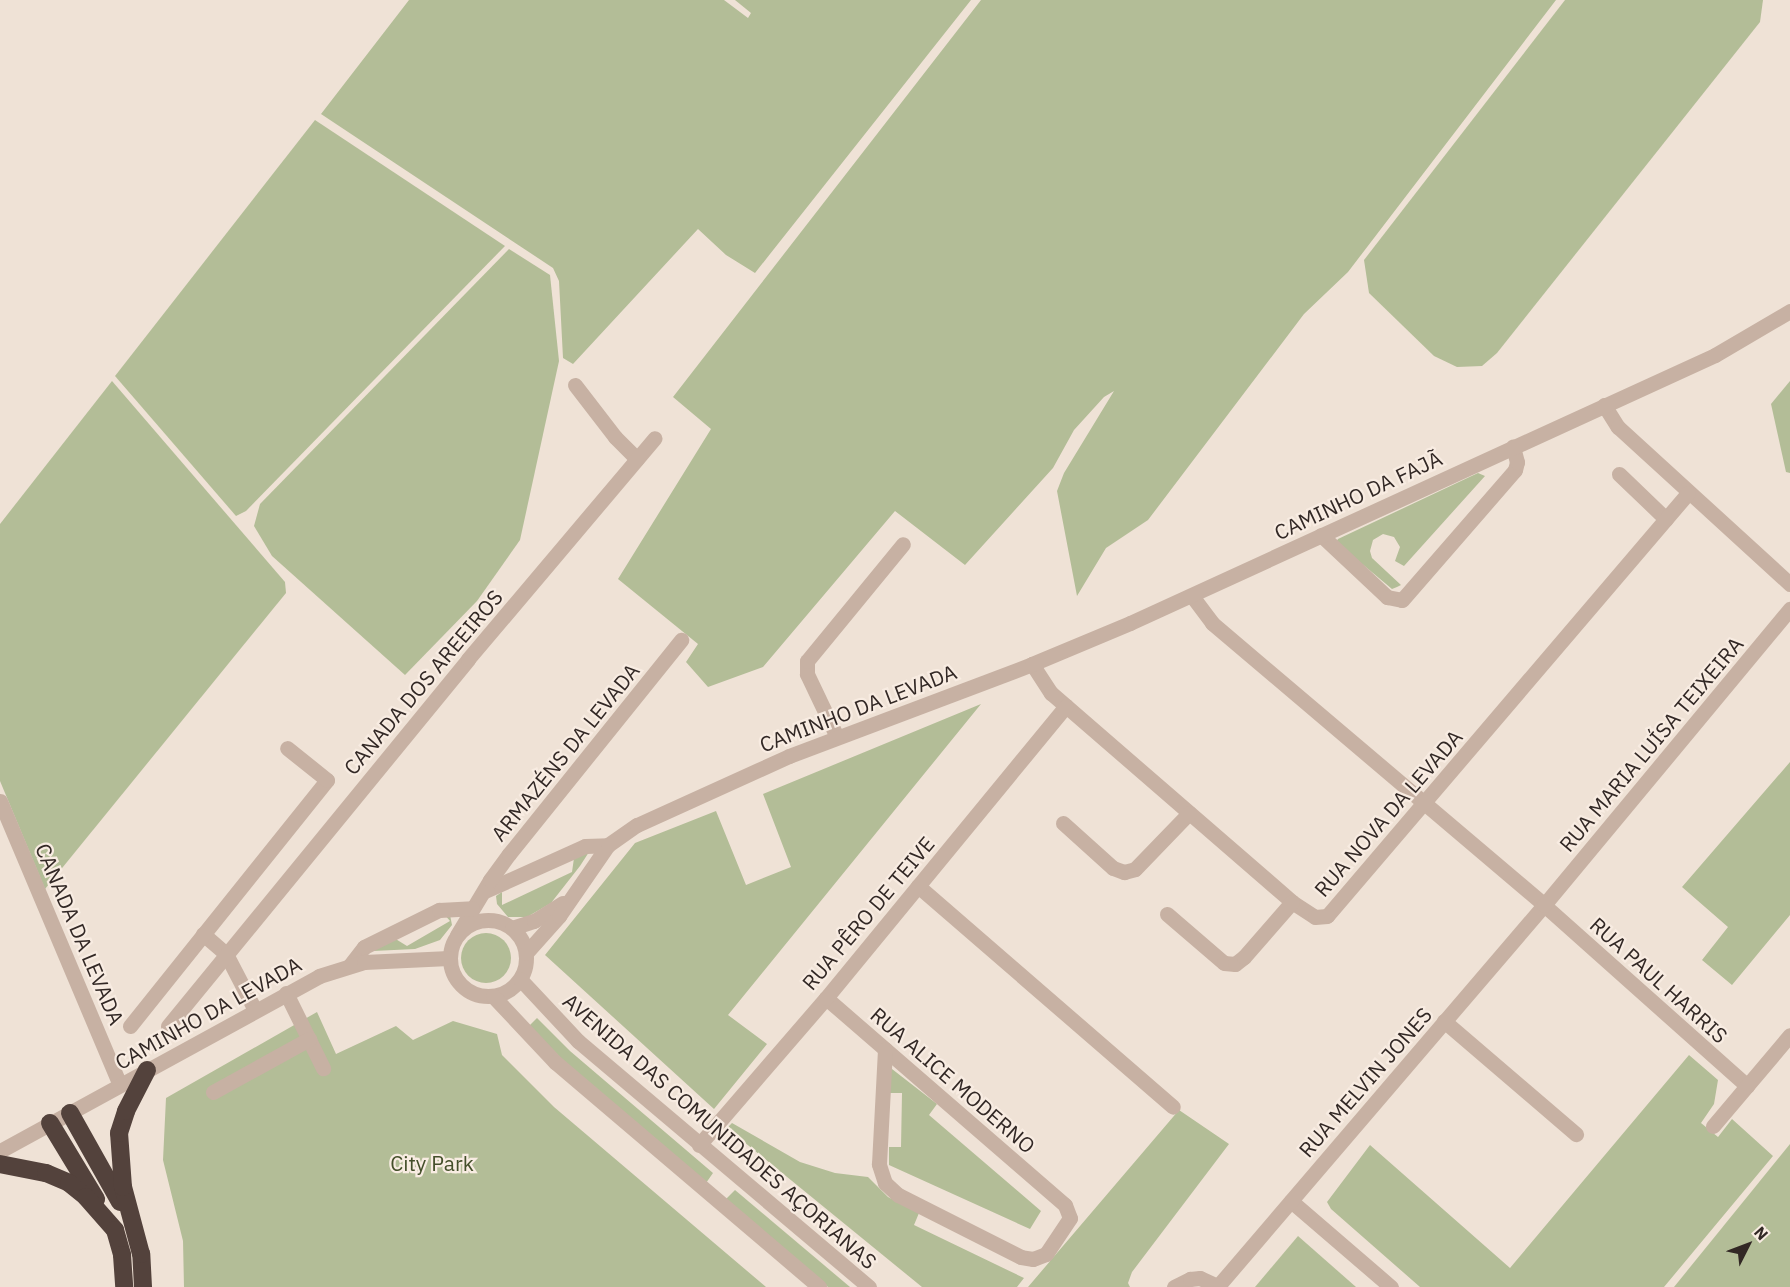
<!DOCTYPE html>
<html>
<head>
<meta charset="utf-8">
<style>
	body { margin:0 }
	#map { position:relative; width:1790px; height:1287px; overflow:hidden; background:#efe2d6; font-family:"IBM Plex Sans",sans-serif }
	div>[style] { position:absolute }
	[style*='--x'] { left:calc(var(--x)*1px); top:calc(var(--y)*1px); width:calc(var(--w)*1px); rotate:calc(var(--a)*1deg) }
	.green>* { inset:0; background:#b3bd97 }
	.round { border-radius:50% }
	.minor>* { height:15px; margin:-7.5px; padding:0 7.5px; transform-origin:7.5px; border-radius:7.5px; background:#c7b1a3 }
	.minor>.ring { margin:-7.5px; padding:0; box-sizing:content-box; background:none; border:15px solid #c7b1a3; border-radius:50% }
	.highway>* { height:18px; margin:-9px; padding:0 9px; transform-origin:9px; border-radius:9px; background:#53423c }
	span { translate:-50% -50%; white-space:nowrap; text-align:center; line-height:1.15; -webkit-text-stroke:4.5px #f8ece2; paint-order:stroke }
	.street-label { font-size:21px; color:#322825 }
	.park-label { font-size:21px; color:#444f2a }
	.north { position:absolute; left:1718px; top:1215px; width:60px; height:60px; -webkit-text-stroke:4px #f8ece2; paint-order:stroke; rotate:48deg; font-size:16px; font-weight:700; line-height:24px; text-align:center; color:#322825 }
	.north::after { content:''; display:block; margin:auto; width:21px; height:27px; background:#322825; clip-path:polygon(50% 0,100% 100%,50% 72%,0 100%) }
</style>
</head>
<body>
<div id="map">
	<div class="green">
		<div style="clip-path:polygon(409px 0,724px 0,748px 18px,751px 13px,735px 0,971px 0,755px 273px,726px 255px,698px 229px,573px 364px,563px 358px,559px 281px,553px 268px,321px 114px)"></div>
		<div style="clip-path:polygon(981px 0,1556px 0,1348px 272px,1304px 314px,1148px 520px,1106px 548px,1077px 596px,1057px 491px,1064px 473px,1114px 391px,1104px 397px,1074px 430px,1053px 468px,965px 565px,895px 511px,763px 667px,708px 687px,686px 662px,698px 644px,618px 579px,711px 429px,673px 397px)"></div>
		<div style="clip-path:polygon(1565px 0,1763px 0,1760px 22px,1497px 353px,1482px 366px,1457px 367px,1434px 356px,1369px 293px,1364px 260px)"></div>
		<div style="clip-path:polygon(315px 120px,505px 246px,246px 511px,236px 516px,115px 376px)"></div>
		<div style="clip-path:polygon(509px 249px,550px 275px,559px 361px,520px 540px,477px 601px,405px 675px,272px 556px,254px 526px,260px 504px)"></div>
		<div style="clip-path:polygon(112px 381px,285px 582px,286px 593px,45px 889px,0 781px,0 524px)"></div>
		<div style="clip-path:polygon(1790px 381px,1790px 473px,1786px 472px,1771px 404px)"></div>
		<div style="clip-path:polygon(1478px 473px,1485px 476px,1404px 566px,1395px 561px,1400px 547px,1394px 537px,1383px 534px,1373px 540px,1370px 551px,1372px 558px,1401px 585px,1397px 587px,1392px 589px,1336px 542px,1338px 539px)"></div>
		<div style="clip-path:polygon(981px 704px,728px 1015px,767px 1044px,714px 1109px,545px 955px,635px 843px,716px 811px,746px 885px,791px 867px,763px 794px)"></div>
		<div style="clip-path:polygon(1790px 762px,1790px 915px,1732px 985px,1702px 960px,1728px 927px,1682px 887px)"></div>
		<div style="clip-path:polygon(589px 852px,580px 866px,551px 903px,527px 917px,508px 917px,497px 904px,496px 896px,502px 892px,502px 905px,572px 872px,574px 858px)"></div>
		<div style="clip-path:polygon(444px 914px,450px 915px,452px 925px,440px 940px,415px 949px,373px 951px,374px 945px,394px 938px,407px 946px,450px 921px)"></div>
		<div class="round" style="left:461px;top:933px;width:50px;height:50px"></div>
		<div style="clip-path:polygon(317px 1012px,336px 1054px,396px 1026px,413px 1040px,453px 1021px,497px 1034px,502px 1055px,554px 1107px,766px 1287px,184px 1287px,183px 1241px,163px 1160px,166px 1098px)"></div>
		<div style="clip-path:polygon(537px 1018px,570px 1051px,713px 1173px,706px 1183px,563px 1060px,529px 1026px)"></div>
		<div style="clip-path:polygon(1689px 1055px,1718px 1080px,1714px 1104px,1701px 1123px,1718px 1137px,1732px 1119px,1773px 1156px,1664px 1287px,1420px 1287px,1331px 1209px,1327px 1202px,1370px 1145px,1510px 1268px)"></div>
		<div style="clip-path:polygon(892px 1069px,937px 1104px,929px 1115px,1041px 1211px,1030px 1229px,889px 1165px,889px 1147px,901px 1147px,902px 1093px,889px 1093px,890px 1072px)"></div>
		<div style="clip-path:polygon(1179px 1110px,1229px 1144px,1132px 1272px,1128px 1283px,1130px 1287px,1028px 1287px)"></div>
		<div style="clip-path:polygon(732px 1123px,800px 1162px,835px 1173px,868px 1177px,888px 1197px,919px 1213px,914px 1225px,1024px 1278px,1017px 1287px,922px 1287px,727px 1128px)"></div>
		<div style="clip-path:polygon(1790px 1144px,1790px 1287px,1674px 1287px,1777px 1160px)"></div>
		<div style="clip-path:polygon(735px 1190px,850px 1287px,828px 1287px,725px 1200px)"></div>
		<div style="clip-path:polygon(1298px 1236px,1356px 1287px,1255px 1287px)"></div>
	</div>
	<div class="minor">
		<div style="--x:575;--y:385;--w:66;--a:52.4"></div>
		<div style="--x:615;--y:437;--w:31;--a:45"></div>
		<div style="--x:1604;--y:405;--w:26;--a:58"></div>
		<div style="--x:1618;--y:427;--w:233;--a:42.4"></div>
		<div style="--x:1619;--y:474;--w:65;--a:43.8"></div>
		<div style="--x:1321;--y:535;--w:91;--a:43.2"></div>
		<div style="--x:1387;--y:597;--w:15;--a:11"></div>
		<div style="--x:1402;--y:600;--w:172;--a:-49"></div>
		<div style="--x:1515;--y:470;--w:8;--a:-76"></div>
		<div style="--x:1517;--y:462;--w:16;--a:-105"></div>
		<div style="--x:1192;--y:596;--w:34;--a:53"></div>
		<div style="--x:1212;--y:623;--w:436;--a:40.3"></div>
		<div style="--x:1544;--y:905;--w:272;--a:41.7"></div>
		<div style="--x:1032;--y:664;--w:35;--a:57"></div>
		<div style="--x:1051;--y:693;--w:319;--a:40.9"></div>
		<div style="--x:1292;--y:902;--w:27;--a:33"></div>
		<div style="--x:1315;--y:917;--w:12;--a:-5"></div>
		<div style="--x:1327;--y:916;--w:556;--a:-49.52"></div>
		<div style="--x:837;--y:737;--w:70;--a:-115.5"></div>
		<div style="--x:807;--y:674;--w:13;--a:-90"></div>
		<div style="--x:807;--y:661;--w:151;--a:-50.6"></div>
		<div style="--x:0;--y:801;--w:308;--a:67.1"></div>
		<div style="--x:1063;--y:823;--w:67;--a:42"></div>
		<div style="--x:1113;--y:868;--w:12;--a:20"></div>
		<div style="--x:1124;--y:872;--w:11;--a:-15"></div>
		<div style="--x:1135;--y:869;--w:78;--a:-46"></div>
		<div style="--x:918;--y:886;--w:337;--a:40.9"></div>
		<div style="--x:485;--y:891;--w:110;--a:-24.2"></div>
		<div style="--x:585;--y:846;--w:23;--a:-2"></div>
		<div style="--x:1167;--y:914;--w:75;--a:40.7"></div>
		<div style="--x:1224;--y:963;--w:11;--a:5"></div>
		<div style="--x:1235;--y:964;--w:11;--a:-38"></div>
		<div style="--x:1244;--y:957;--w:73;--a:-48.9"></div>
		<div class="ring" style="left:450px;top:920px;width:61px;height:61px"></div>
		<div style="--x:512;--y:928;--w:23;--a:-18"></div>
		<div style="--x:534;--y:921;--w:34;--a:-32"></div>
		<div style="--x:203;--y:934;--w:30;--a:41"></div>
		<div style="--x:226;--y:954;--w:63;--a:62.6"></div>
		<div style="--x:457;--y:935;--w:64;--a:-59"></div>
		<div style="--x:490;--y:880;--w:32;--a:-54"></div>
		<div style="--x:509;--y:854;--w:275;--a:-51.2"></div>
		<div style="--x:526;--y:953;--w:50;--a:-48.3"></div>
		<div style="--x:559;--y:916;--w:86;--a:-55.4"></div>
		<div style="--x:608;--y:845;--w:35;--a:-35"></div>
		<div style="--x:637;--y:825;--w:167;--a:-24.4"></div>
		<div style="--x:789;--y:756;--w:260;--a:-20.7"></div>
		<div style="--x:1032;--y:664;--w:106;--a:-22.7"></div>
		<div style="--x:1130;--y:623;--w:643;--a:-24.61"></div>
		<div style="--x:1715;--y:355;--w:87;--a:-30.4"></div>
		<div style="--x:350;--y:965;--w:23;--a:-52"></div>
		<div style="--x:364;--y:947;--w:84;--a:-26.3"></div>
		<div style="--x:439;--y:910;--w:33;--a:-3"></div>
		<div style="--x:520;--y:979;--w:85;--a:46.9"></div>
		<div style="--x:578;--y:1041;--w:381;--a:40.2"></div>
		<div style="--x:286;--y:993;--w:84;--a:63.7"></div>
		<div style="--x:493;--y:996;--w:91;--a:46.8"></div>
		<div style="--x:555;--y:1062;--w:347;--a:40.4"></div>
		<div style="--x:826;--y:998;--w:316;--a:40.9"></div>
		<div style="--x:1065;--y:1205;--w:14;--a:69"></div>
		<div style="--x:1070;--y:1218;--w:43;--a:123.7"></div>
		<div style="--x:1046;--y:1254;--w:14;--a:159"></div>
		<div style="--x:1033;--y:1259;--w:12;--a:-171"></div>
		<div style="--x:1021;--y:1257;--w:138;--a:-153.2"></div>
		<div style="--x:898;--y:1195;--w:18;--a:-137"></div>
		<div style="--x:885;--y:1183;--w:20;--a:-108"></div>
		<div style="--x:879;--y:1164;--w:115;--a:-87"></div>
		<div style="--x:1444;--y:1021;--w:174;--a:40.6"></div>
		<div style="--x:130;--y:1026;--w:315;--a:-51.3"></div>
		<div style="--x:327;--y:780;--w:51;--a:-141.3"></div>
		<div style="--x:168;--y:1026;--w:474;--a:-50.7"></div>
		<div style="--x:468;--y:659;--w:289;--a:-49.8"></div>
		<div style="--x:213;--y:1092;--w:110;--a:-28.9"></div>
		<div style="--x:1713;--y:1126;--w:119;--a:-49.8"></div>
		<div style="--x:699;--y:1145;--w:194;--a:-49.2"></div>
		<div style="--x:826;--y:998;--w:378;--a:-50.6"></div>
		<div style="--x:0;--y:1151;--w:364;--a:-28.7"></div>
		<div style="--x:319;--y:976;--w:47;--a:-17.3"></div>
		<div style="--x:364;--y:962;--w:85;--a:-2.7"></div>
		<div style="--x:1291;--y:1201;--w:132;--a:40.7"></div>
		<div style="--x:1218;--y:1286;--w:501;--a:-49.45"></div>
		<div style="--x:1544;--y:905;--w:385;--a:-50.3"></div>
		<div style="--x:1174;--y:1287;--w:18;--a:-27"></div>
		<div style="--x:1190;--y:1279;--w:10;--a:-6"></div>
		<div style="--x:1200;--y:1278;--w:21;--a:25"></div>
	</div>
	<div class="highway">
		<div style="--x:70;--y:1113;--w:102;--a:60.7"></div>
		<div style="--x:50;--y:1123;--w:89;--a:58.8"></div>
		<div style="--x:0;--y:1164;--w:47;--a:11.1"></div>
		<div style="--x:46;--y:1173;--w:25;--a:23"></div>
		<div style="--x:69;--y:1183;--w:22;--a:39"></div>
		<div style="--x:86;--y:1197;--w:44;--a:48.7"></div>
		<div style="--x:115;--y:1230;--w:26;--a:74"></div>
		<div style="--x:122;--y:1255;--w:32;--a:86"></div>
		<div style="--x:143;--y:1287;--w:33;--a:-93"></div>
		<div style="--x:141;--y:1254;--w:69;--a:-105"></div>
		<div style="--x:123;--y:1187;--w:54;--a:-94.2"></div>
		<div style="--x:119;--y:1133;--w:23;--a:-72"></div>
		<div style="--x:126;--y:1111;--w:46;--a:-62.9"></div>
	</div>
	<div class="street-label">
		<span style="left:1358px;top:495px;rotate:-25deg">CAMINHO DA FAJÃ</span>
		<span style="left:423px;top:682px;rotate:-50deg">CANADA DOS AREEIROS</span>
		<span style="left:858px;top:708px;rotate:-21deg">CAMINHO DA LEVADA</span>
		<span style="left:1651px;top:744px;rotate:-50deg">RUA MARIA LUÍSA TEIXEIRA</span>
		<span style="left:565px;top:752px;rotate:-51deg">ARMAZÉNS DA LEVADA</span>
		<span style="left:1388px;top:813px;rotate:-49deg">RUA NOVA DA LEVADA</span>
		<span style="left:868px;top:913px;rotate:-50deg">RUA PÊRO DE TEIVE</span>
		<span style="left:80px;top:934px;rotate:67deg">CANADA DA LEVADA</span>
		<span style="left:1659px;top:980px;rotate:42deg">RUA PAUL HARRIS</span>
		<span style="left:208px;top:1013px;rotate:-29deg">CAMINHO DA LEVADA</span>
		<span style="left:953px;top:1080px;rotate:41deg">RUA ALICE MODERNO</span>
		<span style="left:1365px;top:1082px;rotate:-49deg">RUA MELVIN JONES</span>
		<span style="left:720px;top:1131px;rotate:41deg">AVENIDA DAS COMUNIDADES AÇORIANAS</span>
	</div>
	<div class="park-label">
		<span style="left:432px;top:1163px">City Park</span>
	</div>
	<div class="north">N</div>
</div>
</body>
</html>
